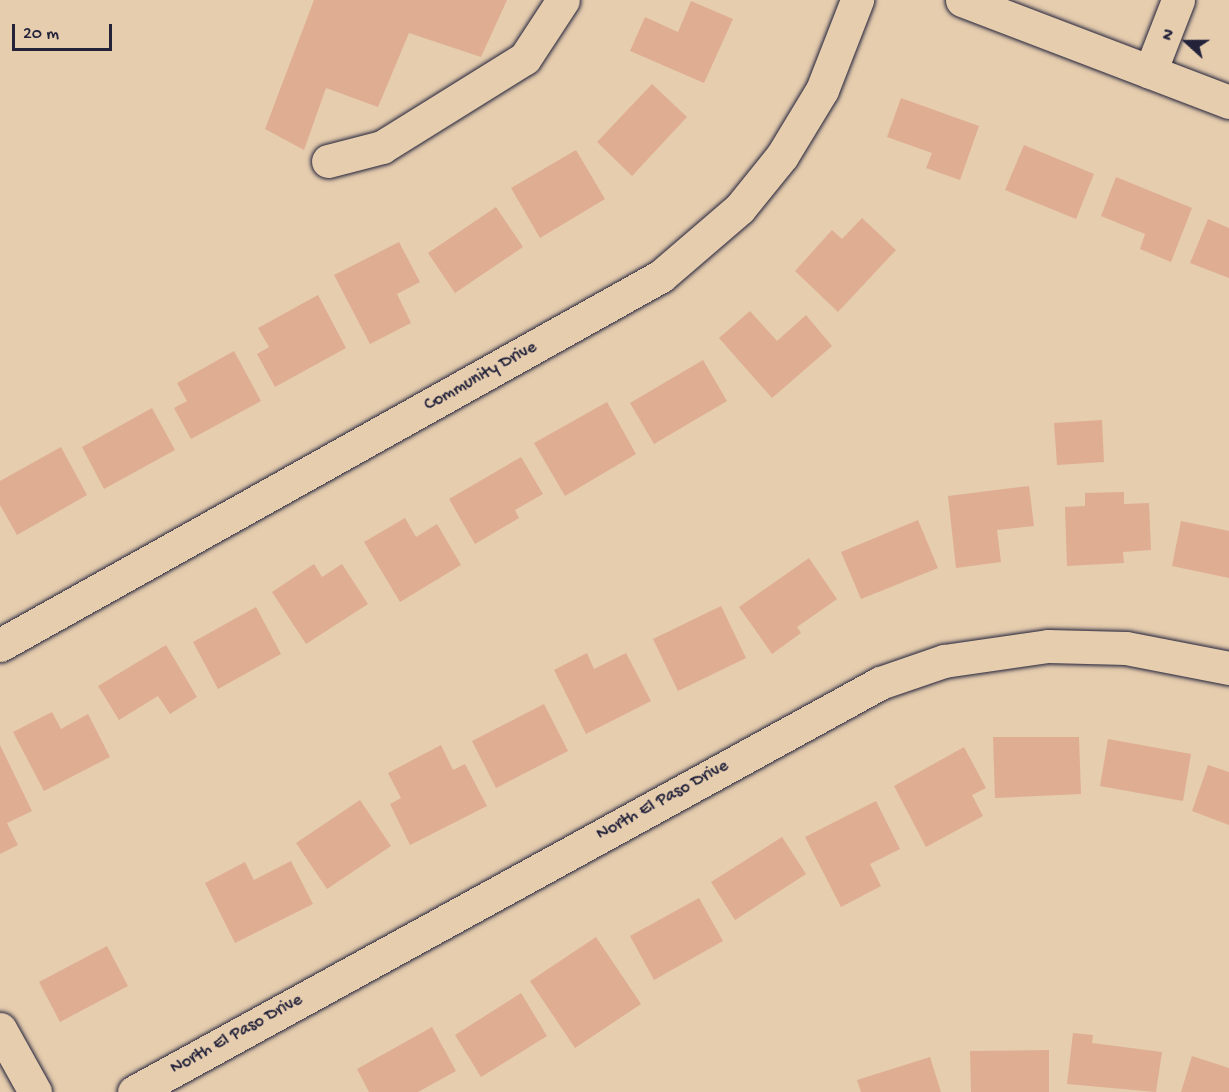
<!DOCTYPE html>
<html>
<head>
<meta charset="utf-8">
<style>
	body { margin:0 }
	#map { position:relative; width:1229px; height:1092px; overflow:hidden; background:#e6cdae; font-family:"Gochi Hand",sans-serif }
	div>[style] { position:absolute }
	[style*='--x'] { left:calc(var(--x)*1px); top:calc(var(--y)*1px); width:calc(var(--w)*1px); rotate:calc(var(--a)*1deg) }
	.building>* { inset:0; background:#dfad92 }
	.roads { filter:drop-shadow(0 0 2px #22223b) drop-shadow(0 0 2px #22223b) }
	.minor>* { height:33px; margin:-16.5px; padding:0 16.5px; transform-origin:16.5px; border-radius:16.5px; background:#e6cdae }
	span { translate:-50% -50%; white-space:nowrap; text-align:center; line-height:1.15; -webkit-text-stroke:6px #e6cdae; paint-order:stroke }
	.street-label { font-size:18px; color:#22223b }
	.north { position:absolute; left:1157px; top:12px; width:60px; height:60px; -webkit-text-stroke:4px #e6cdae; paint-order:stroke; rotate:291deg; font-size:16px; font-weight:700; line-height:24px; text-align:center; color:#22223b }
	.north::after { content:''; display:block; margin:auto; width:21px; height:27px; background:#22223b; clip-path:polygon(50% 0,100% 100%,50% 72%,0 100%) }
	.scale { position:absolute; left:12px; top:24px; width:100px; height:27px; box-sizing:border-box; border:3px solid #22223b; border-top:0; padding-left:8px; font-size:18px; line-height:21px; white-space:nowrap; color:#22223b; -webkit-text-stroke:4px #e6cdae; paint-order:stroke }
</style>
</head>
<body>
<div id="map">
	<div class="building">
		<div style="clip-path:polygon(314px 0,507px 0,481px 57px,409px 33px,378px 107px,326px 88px,304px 150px,265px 129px)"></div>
		<div style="clip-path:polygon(691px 1px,733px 19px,704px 83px,630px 51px,645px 17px,678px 32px)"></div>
		<div style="clip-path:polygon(652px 84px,687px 117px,632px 176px,597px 142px)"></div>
		<div style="clip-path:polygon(901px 98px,979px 126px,960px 180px,926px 168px,932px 153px,887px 137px)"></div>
		<div style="clip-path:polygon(1024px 145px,1094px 174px,1076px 219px,1005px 190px)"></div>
		<div style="clip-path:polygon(576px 150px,605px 199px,540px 238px,511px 188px)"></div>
		<div style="clip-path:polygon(1116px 177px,1192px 208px,1171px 262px,1140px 249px,1145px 234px,1101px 216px)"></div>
		<div style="clip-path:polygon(496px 207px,523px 247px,455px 293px,428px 253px)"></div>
		<div style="clip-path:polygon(862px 218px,896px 250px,838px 312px,795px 271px,832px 230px,842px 239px)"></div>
		<div style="clip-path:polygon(1208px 219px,1229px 228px,1229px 278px,1190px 263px)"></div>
		<div style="clip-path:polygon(399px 242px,420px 282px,397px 294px,411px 323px,370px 344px,334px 275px)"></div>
		<div style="clip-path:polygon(318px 295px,346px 348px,275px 387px,257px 354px,269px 347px,258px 328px)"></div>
		<div style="clip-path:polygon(750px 311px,777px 341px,806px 315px,832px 346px,772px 398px,719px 338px)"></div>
		<div style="clip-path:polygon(234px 351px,261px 401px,191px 439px,174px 408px,187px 401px,177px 383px)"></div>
		<div style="clip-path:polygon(703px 360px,727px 401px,654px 444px,630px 403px)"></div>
		<div style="clip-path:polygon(607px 402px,636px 454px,565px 496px,534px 443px)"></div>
		<div style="clip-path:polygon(152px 408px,175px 450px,104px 489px,82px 447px)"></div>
		<div style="clip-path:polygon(1102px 420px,1104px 462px,1057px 465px,1054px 423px)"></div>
		<div style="clip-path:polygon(61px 447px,87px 495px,17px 535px,0 505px,0 481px)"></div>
		<div style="clip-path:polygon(521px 457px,543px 494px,515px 510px,519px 518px,475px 544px,449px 499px)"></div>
		<div style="clip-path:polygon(1029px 486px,1034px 526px,997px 530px,1001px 562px,956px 568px,948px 496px)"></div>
		<div style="clip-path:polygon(1124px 492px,1124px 504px,1149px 503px,1151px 550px,1123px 552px,1124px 563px,1067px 566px,1065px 507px,1085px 506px,1085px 493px)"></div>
		<div style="clip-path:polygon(405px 518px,416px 537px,437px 524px,461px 565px,400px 602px,364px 542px)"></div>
		<div style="clip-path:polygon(918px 520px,938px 568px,861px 599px,841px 552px)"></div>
		<div style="clip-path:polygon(1181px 521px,1229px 531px,1229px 578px,1172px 566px)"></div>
		<div style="clip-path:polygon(809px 558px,837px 599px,797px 627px,801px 633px,772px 654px,739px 607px)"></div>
		<div style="clip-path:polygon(314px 564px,322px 577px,342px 564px,368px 604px,306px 644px,272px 592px)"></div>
		<div style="clip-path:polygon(721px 606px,746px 658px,678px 691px,653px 639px)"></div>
		<div style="clip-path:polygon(256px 607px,281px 654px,218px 689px,193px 642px)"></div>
		<div style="clip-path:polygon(166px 645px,197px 697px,170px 714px,158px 696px,119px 720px,98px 686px)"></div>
		<div style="clip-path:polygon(587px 653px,594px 669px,626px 653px,651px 701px,586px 734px,554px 670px)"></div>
		<div style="clip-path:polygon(544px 704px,568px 751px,496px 788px,472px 741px)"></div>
		<div style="clip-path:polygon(52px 712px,61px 729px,88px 714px,110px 757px,44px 791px,13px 732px)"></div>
		<div style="clip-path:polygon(993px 737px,1079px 737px,1081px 794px,995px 798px)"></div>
		<div style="clip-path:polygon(1108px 739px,1191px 754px,1183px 801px,1100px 786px)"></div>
		<div style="clip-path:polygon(0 745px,32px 811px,7px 823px,18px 845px,0 854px)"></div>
		<div style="clip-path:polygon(441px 745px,453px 770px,465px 764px,487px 806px,410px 845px,390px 804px,401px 798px,388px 773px)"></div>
		<div style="clip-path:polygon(964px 747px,986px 788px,972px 795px,983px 816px,926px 847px,894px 786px)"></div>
		<div style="clip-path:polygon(1208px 765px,1229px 772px,1229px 825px,1192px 811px)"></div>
		<div style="clip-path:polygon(360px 800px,391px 846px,327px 889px,296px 843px)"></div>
		<div style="clip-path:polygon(876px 801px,900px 849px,870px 864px,881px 886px,841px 907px,805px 837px)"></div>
		<div style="clip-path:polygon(782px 837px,806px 874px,735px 920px,711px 882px)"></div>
		<div style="clip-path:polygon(291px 861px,313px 904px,235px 943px,205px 883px,245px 862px,254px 880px)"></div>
		<div style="clip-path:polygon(699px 898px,723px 941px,654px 980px,630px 936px)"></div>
		<div style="clip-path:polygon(596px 937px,641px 1004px,575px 1048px,530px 981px)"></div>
		<div style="clip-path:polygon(107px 946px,128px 986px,60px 1022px,39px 982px)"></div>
		<div style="clip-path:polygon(521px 993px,547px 1036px,481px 1077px,455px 1035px)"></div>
		<div style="clip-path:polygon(432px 1027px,456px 1071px,418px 1092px,369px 1092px,357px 1069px)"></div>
		<div style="clip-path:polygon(1073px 1033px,1093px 1035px,1092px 1043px,1162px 1052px,1156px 1092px,1067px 1084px)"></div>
		<div style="clip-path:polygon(1049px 1050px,1049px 1092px,971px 1092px,970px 1051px)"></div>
		<div style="clip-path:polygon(1192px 1056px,1229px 1068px,1229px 1092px,1181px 1092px)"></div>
		<div style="clip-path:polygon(930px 1057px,941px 1092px,861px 1092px,857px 1080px)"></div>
	</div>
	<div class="roads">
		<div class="minor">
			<div style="--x:962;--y:0;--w:286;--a:20.9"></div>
			<div style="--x:1150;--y:72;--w:77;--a:-68.7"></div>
			<div style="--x:328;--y:161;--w:56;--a:-14.5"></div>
			<div style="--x:382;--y:147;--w:168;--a:-31.9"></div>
			<div style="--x:525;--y:58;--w:69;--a:-56.8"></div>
			<div style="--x:0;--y:645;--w:757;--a:-29.17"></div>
			<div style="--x:661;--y:276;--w:104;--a:-40.7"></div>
			<div style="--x:740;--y:208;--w:67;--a:-51.1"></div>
			<div style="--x:782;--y:156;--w:77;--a:-58.8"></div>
			<div style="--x:822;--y:90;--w:97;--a:-68.7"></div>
			<div style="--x:0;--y:1029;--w:72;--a:60.9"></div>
			<div style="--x:134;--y:1092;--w:851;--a:-28.73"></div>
			<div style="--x:880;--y:683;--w:68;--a:-19"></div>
			<div style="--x:944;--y:661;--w:105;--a:-8.2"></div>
			<div style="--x:1048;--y:646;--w:78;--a:1.5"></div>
			<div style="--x:1126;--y:648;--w:105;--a:11"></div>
		</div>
	</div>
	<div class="street-label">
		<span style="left:481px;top:377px;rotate:-29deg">Community Drive</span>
		<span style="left:663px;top:801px;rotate:-29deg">North El Paso Drive</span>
		<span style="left:237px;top:1035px;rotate:-29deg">North El Paso Drive</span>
	</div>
	<div class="north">N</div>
	<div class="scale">20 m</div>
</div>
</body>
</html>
